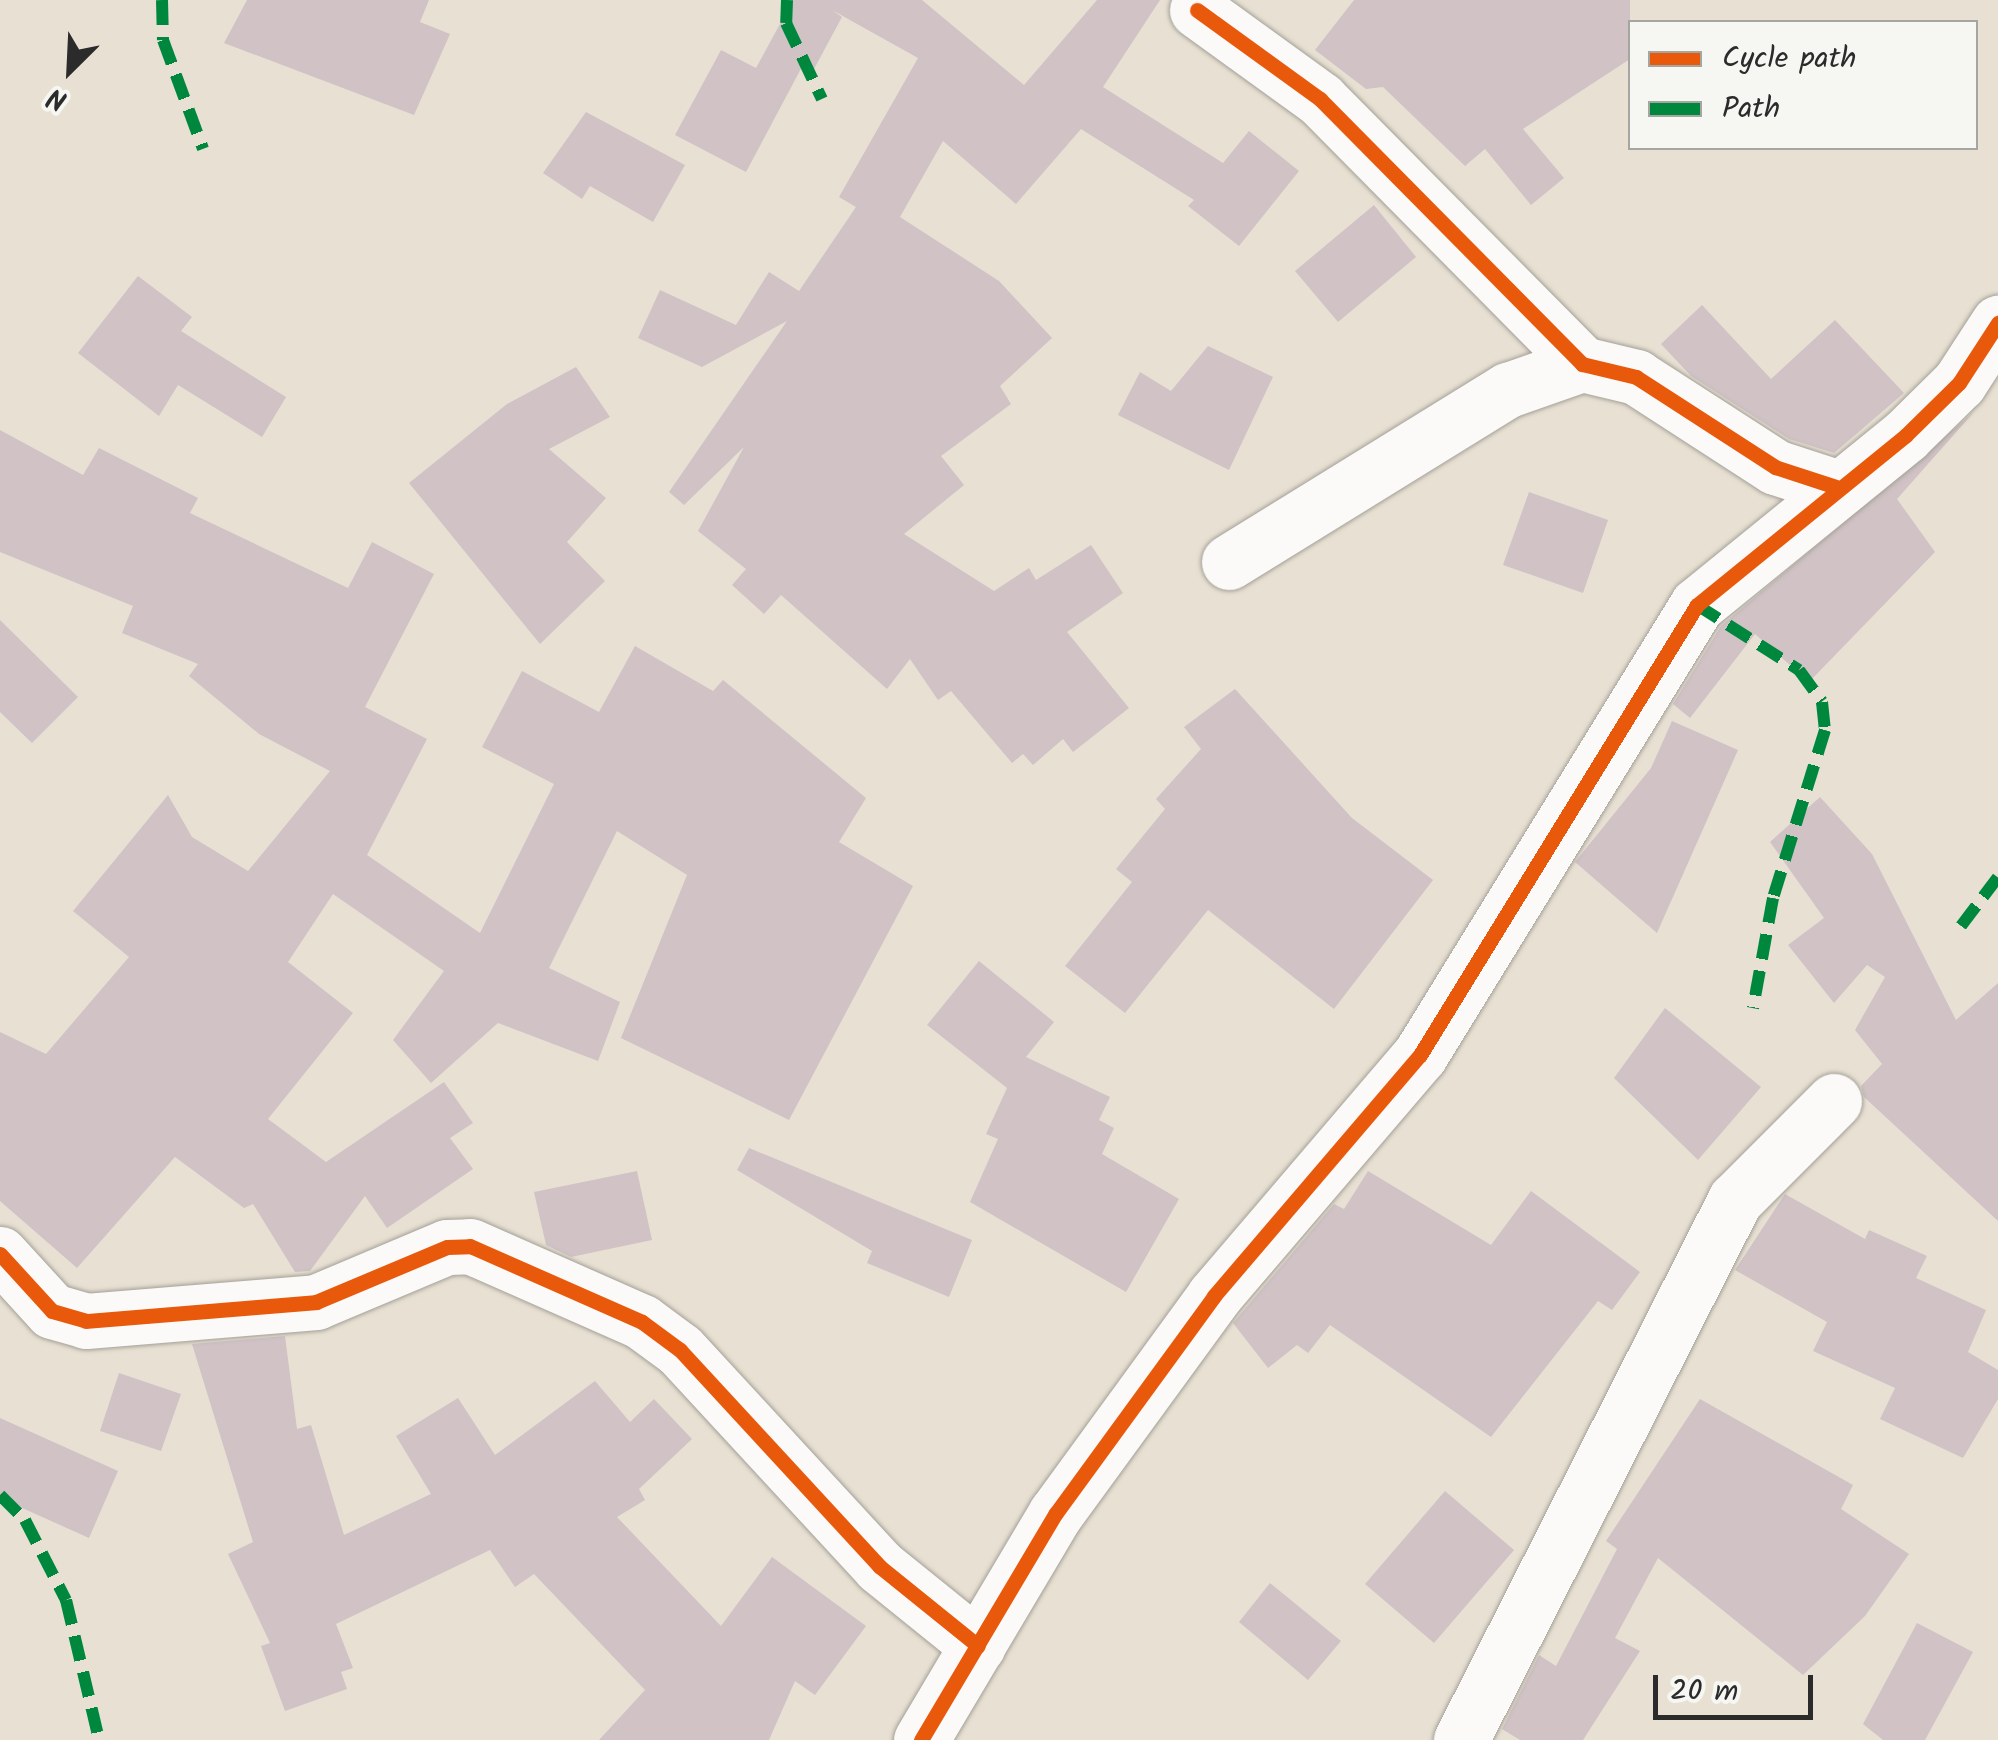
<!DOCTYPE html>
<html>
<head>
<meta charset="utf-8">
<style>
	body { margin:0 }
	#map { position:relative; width:1998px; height:1740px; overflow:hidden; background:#e8e1d3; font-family:Kalam,sans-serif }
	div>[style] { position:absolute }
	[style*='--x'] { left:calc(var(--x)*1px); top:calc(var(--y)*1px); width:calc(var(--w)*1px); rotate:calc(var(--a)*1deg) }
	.building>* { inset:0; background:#d0c2c5 }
	.roads { filter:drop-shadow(0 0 2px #a4a098) drop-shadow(0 0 2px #a4a098) }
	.minor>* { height:55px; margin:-27.5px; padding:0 27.5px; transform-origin:27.5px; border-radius:27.5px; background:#fcfaf8 }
	.quiet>* { height:12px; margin-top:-6px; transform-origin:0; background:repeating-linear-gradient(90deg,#00873e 0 25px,transparent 0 37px) }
	.cycleway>* { height:15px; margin:-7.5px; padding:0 7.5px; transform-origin:7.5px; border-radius:7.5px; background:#e8590c }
	span { translate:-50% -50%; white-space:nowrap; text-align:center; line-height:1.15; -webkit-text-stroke:8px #f6f6f2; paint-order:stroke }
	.legend { position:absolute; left:1628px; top:20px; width:350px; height:130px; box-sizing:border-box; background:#f6f6f2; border:2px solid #a5a5a2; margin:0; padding:12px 18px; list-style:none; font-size:30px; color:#2b2b2b }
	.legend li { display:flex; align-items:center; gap:20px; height:50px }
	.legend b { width:50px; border:2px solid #a5a5a2 }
	.north { position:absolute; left:20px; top:20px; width:100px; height:100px; -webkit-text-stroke:8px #f6f6f2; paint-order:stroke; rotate:204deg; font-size:28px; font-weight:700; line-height:40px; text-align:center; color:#2b2b2b }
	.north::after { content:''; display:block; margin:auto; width:35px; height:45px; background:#2b2b2b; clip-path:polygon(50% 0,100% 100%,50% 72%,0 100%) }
	.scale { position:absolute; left:1653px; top:1675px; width:160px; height:45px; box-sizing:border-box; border:5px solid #2b2b2b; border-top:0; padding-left:12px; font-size:30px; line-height:35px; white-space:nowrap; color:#2b2b2b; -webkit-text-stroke:8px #f6f6f2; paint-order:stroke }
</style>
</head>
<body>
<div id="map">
	<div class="building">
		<div style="clip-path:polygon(247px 0,429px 0,420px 22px,450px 34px,414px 115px,224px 43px)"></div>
		<div style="clip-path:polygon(793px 0,922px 0,1024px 85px,1097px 0,1160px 0,1103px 87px,1223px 163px,1249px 131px,1299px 171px,1239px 246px,1188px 206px,1194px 200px,1081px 129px,1016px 204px,943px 141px,900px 217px,999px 281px,1052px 338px,1000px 386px,1011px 404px,941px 456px,964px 485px,904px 534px,994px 591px,1029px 568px,1036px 580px,1091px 545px,1123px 593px,1067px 632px,1129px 708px,1073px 752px,1063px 739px,1033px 765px,1023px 754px,1012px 763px,951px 691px,938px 700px,910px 659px,887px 689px,781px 595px,764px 614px,732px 585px,746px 569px,698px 531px,744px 447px,684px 505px,669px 492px,787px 321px,702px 367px,638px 338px,660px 290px,736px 325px,769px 272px,799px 291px,856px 207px,839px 197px,918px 58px,832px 10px,842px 17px,814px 69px,804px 63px,746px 172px,675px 135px,721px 50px,756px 68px)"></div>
		<div style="clip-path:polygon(1354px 0,1630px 0,1630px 59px,1523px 129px,1564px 178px,1531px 205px,1485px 149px,1465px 166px,1383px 87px,1366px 89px,1315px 50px)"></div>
		<div style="clip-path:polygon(586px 112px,685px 165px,653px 222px,590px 186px,582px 199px,543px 173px)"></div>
		<div style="clip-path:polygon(1374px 205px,1416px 257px,1338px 322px,1295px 271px)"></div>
		<div style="clip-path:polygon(138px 276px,192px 317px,181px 331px,286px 397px,262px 437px,178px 385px,159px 416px,78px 353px)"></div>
		<div style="clip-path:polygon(1702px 305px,1771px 379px,1835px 320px,1904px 393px,1834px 453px,1789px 439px,1691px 376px,1661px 344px)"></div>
		<div style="clip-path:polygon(1208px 346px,1273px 377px,1229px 470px,1118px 415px,1140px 372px,1171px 391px)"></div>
		<div style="clip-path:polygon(576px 367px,610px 417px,549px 449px,606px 498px,567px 542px,605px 581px,540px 644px,409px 483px,507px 404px)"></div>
		<div style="clip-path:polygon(1974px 412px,1897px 499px,1935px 552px,1809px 682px,1755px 634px,1690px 718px,1673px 704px,1721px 626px)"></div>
		<div style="clip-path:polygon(0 430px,83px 475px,99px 448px,198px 498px,190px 513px,348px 588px,372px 542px,434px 574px,365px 707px,427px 739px,367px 855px,480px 933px,554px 784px,482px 747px,522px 671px,599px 712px,635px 646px,713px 691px,723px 680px,866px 798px,839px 842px,913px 886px,789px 1120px,621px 1038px,687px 875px,617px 831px,549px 968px,620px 1002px,598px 1061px,498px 1023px,431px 1083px,393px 1040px,444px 971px,333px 894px,288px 962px,353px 1013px,268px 1119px,326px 1162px,444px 1082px,473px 1123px,450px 1138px,473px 1169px,387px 1228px,365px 1196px,310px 1271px,295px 1272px,253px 1204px,244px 1208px,175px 1157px,77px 1268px,0 1201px,0 1032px,46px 1054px,129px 957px,73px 911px,168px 795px,192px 837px,248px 871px,330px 771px,259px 734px,189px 676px,198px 664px,122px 633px,133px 606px,0 552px)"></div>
		<div style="clip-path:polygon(1529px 492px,1608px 520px,1583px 593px,1503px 565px)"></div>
		<div style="clip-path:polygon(0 620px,78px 697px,32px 743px,0 712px)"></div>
		<div style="clip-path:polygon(1235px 689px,1352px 818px,1433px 880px,1334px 1009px,1208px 910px,1125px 1013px,1065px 966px,1132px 882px,1116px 869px,1165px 809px,1156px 799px,1201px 749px,1184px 727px)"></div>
		<div style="clip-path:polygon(1672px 721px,1738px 750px,1657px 933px,1575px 862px,1651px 768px)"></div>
		<div style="clip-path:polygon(1820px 797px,1872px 854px,1956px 1020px,1998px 983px,1998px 1221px,1864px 1097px,1861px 1086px,1882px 1064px,1855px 1030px,1885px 977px,1867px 965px,1834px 1003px,1788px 945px,1824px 918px,1770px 842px)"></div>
		<div style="clip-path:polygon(979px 961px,1054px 1022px,1026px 1057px,1110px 1097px,1099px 1120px,1114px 1128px,1102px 1154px,1179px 1199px,1126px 1292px,970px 1202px,998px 1139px,986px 1134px,1007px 1088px,927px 1025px)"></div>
		<div style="clip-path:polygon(1665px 1008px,1761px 1087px,1698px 1160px,1614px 1078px)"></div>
		<div style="clip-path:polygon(749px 1148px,972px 1240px,949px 1297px,867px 1263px,872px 1251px,737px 1170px)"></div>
		<div style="clip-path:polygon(637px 1171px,652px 1240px,571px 1257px,546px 1245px,534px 1192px)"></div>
		<div style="clip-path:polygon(1368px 1171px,1491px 1245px,1531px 1191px,1640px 1272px,1612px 1310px,1598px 1301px,1491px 1437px,1330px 1325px,1308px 1353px,1297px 1345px,1268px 1368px,1233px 1323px,1334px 1204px,1344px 1209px)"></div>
		<div style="clip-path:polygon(1785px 1194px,1865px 1239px,1869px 1230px,1927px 1256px,1916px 1278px,1986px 1310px,1968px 1352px,1998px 1370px,1998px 1399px,1963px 1458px,1880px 1419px,1895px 1388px,1813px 1351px,1827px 1322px,1735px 1270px)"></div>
		<div style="clip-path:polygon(285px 1336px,297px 1429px,311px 1425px,344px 1535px,431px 1494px,396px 1436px,458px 1398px,495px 1455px,595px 1381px,630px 1422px,654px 1399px,692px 1439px,639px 1489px,645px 1500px,617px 1517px,721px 1626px,772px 1557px,866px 1626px,815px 1695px,795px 1681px,769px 1740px,599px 1740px,645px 1690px,534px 1574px,515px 1587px,490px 1550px,336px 1624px,353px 1668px,341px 1672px,347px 1689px,285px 1711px,261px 1646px,270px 1643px,228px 1554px,253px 1542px,192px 1344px)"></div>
		<div style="clip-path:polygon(119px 1373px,181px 1394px,161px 1451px,100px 1431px)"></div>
		<div style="clip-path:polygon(1700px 1399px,1853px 1485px,1841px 1509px,1909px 1554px,1865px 1616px,1803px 1675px,1658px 1558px,1615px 1638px,1640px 1651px,1583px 1740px,1520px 1740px,1502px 1729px,1539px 1655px,1556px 1666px,1617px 1549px,1606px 1541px)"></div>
		<div style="clip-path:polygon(0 1418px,118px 1471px,89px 1538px,0 1498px)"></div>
		<div style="clip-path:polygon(1445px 1491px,1514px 1550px,1434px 1643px,1365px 1584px)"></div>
		<div style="clip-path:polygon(1270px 1583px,1341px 1641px,1308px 1680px,1239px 1622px)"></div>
		<div style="clip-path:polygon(1917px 1623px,1973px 1652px,1925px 1740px,1883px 1740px,1863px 1724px)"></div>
	</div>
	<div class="roads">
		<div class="minor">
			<div style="--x:1197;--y:10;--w:152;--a:35.9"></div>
			<div style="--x:1320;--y:99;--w:373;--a:45.3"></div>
			<div style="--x:1582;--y:364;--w:56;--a:13.5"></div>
			<div style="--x:1636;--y:377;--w:166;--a:32.9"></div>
			<div style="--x:1775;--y:467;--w:64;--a:18.2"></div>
			<div style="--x:1229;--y:562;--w:328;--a:-31.7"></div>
			<div style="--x:1508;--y:390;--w:78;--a:-19.4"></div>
			<div style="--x:0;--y:1254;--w:77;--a:47.6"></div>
			<div style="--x:52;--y:1311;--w:35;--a:16"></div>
			<div style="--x:86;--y:1321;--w:231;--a:-4.7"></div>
			<div style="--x:316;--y:1302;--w:142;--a:-22.8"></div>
			<div style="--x:447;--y:1247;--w:23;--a:-2"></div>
			<div style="--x:470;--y:1246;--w:188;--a:23.8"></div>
			<div style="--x:642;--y:1322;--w:47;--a:36.4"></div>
			<div style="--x:680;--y:1350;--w:294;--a:47.3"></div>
			<div style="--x:879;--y:1566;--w:127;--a:38.9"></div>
			<div style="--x:921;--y:1740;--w:264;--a:-59.3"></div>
			<div style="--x:1056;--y:1513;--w:268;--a:-53.9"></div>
			<div style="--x:1214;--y:1296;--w:317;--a:-49.5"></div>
			<div style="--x:1420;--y:1055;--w:528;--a:-58.39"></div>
			<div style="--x:1697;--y:605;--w:268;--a:-39.1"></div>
			<div style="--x:1905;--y:436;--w:76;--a:-44.5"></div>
			<div style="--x:1959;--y:383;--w:72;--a:-57"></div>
			<div style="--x:1461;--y:1740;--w:606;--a:-63.1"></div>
			<div style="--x:1735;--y:1200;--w:140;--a:-45"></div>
		</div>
	</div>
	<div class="quiet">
		<div style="--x:162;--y:0;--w:40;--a:88.6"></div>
		<div style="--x:163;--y:40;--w:116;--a:69.8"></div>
		<div style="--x:787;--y:0;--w:23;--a:92"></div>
		<div style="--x:786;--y:23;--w:84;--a:64.7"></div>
		<div style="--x:1697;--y:605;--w:121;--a:32.5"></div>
		<div style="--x:1799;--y:670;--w:39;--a:54"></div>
		<div style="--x:1822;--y:702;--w:28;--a:84"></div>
		<div style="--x:1825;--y:730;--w:176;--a:107.2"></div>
		<div style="--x:1773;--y:898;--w:112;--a:100.3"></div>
		<div style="--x:1961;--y:926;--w:61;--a:-52.9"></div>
		<div style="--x:0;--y:1495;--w:35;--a:45"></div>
		<div style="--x:25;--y:1520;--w:90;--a:62.9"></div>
		<div style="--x:66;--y:1600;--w:144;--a:76.7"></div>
	</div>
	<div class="cycleway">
		<div style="--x:1197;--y:10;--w:152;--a:35.9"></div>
		<div style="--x:1320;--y:99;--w:373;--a:45.3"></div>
		<div style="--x:1582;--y:364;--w:56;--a:13.5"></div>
		<div style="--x:1636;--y:377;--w:166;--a:32.9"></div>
		<div style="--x:1775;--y:467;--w:64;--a:18.2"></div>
		<div style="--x:0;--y:1254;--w:77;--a:47.6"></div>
		<div style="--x:52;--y:1311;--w:35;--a:16"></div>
		<div style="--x:86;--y:1321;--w:231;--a:-4.7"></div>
		<div style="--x:316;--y:1302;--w:142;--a:-22.8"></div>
		<div style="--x:447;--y:1247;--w:23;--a:-2"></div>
		<div style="--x:470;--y:1246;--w:188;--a:23.8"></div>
		<div style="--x:642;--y:1322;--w:47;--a:36.4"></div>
		<div style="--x:680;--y:1350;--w:294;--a:47.3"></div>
		<div style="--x:879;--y:1566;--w:127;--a:38.9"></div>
		<div style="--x:921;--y:1740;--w:264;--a:-59.3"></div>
		<div style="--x:1056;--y:1513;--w:268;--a:-53.9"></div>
		<div style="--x:1214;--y:1296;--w:317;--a:-49.5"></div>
		<div style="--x:1420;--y:1055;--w:528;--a:-58.39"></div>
		<div style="--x:1697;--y:605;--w:268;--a:-39.1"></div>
		<div style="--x:1905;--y:436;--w:76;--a:-44.5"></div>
		<div style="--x:1959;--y:383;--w:72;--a:-57"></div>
	</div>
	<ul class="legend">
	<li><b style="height:12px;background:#e8590c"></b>Cycle path</li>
	<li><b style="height:12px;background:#00873e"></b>Path</li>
	</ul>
	<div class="north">N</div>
	<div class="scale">20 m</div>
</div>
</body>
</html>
